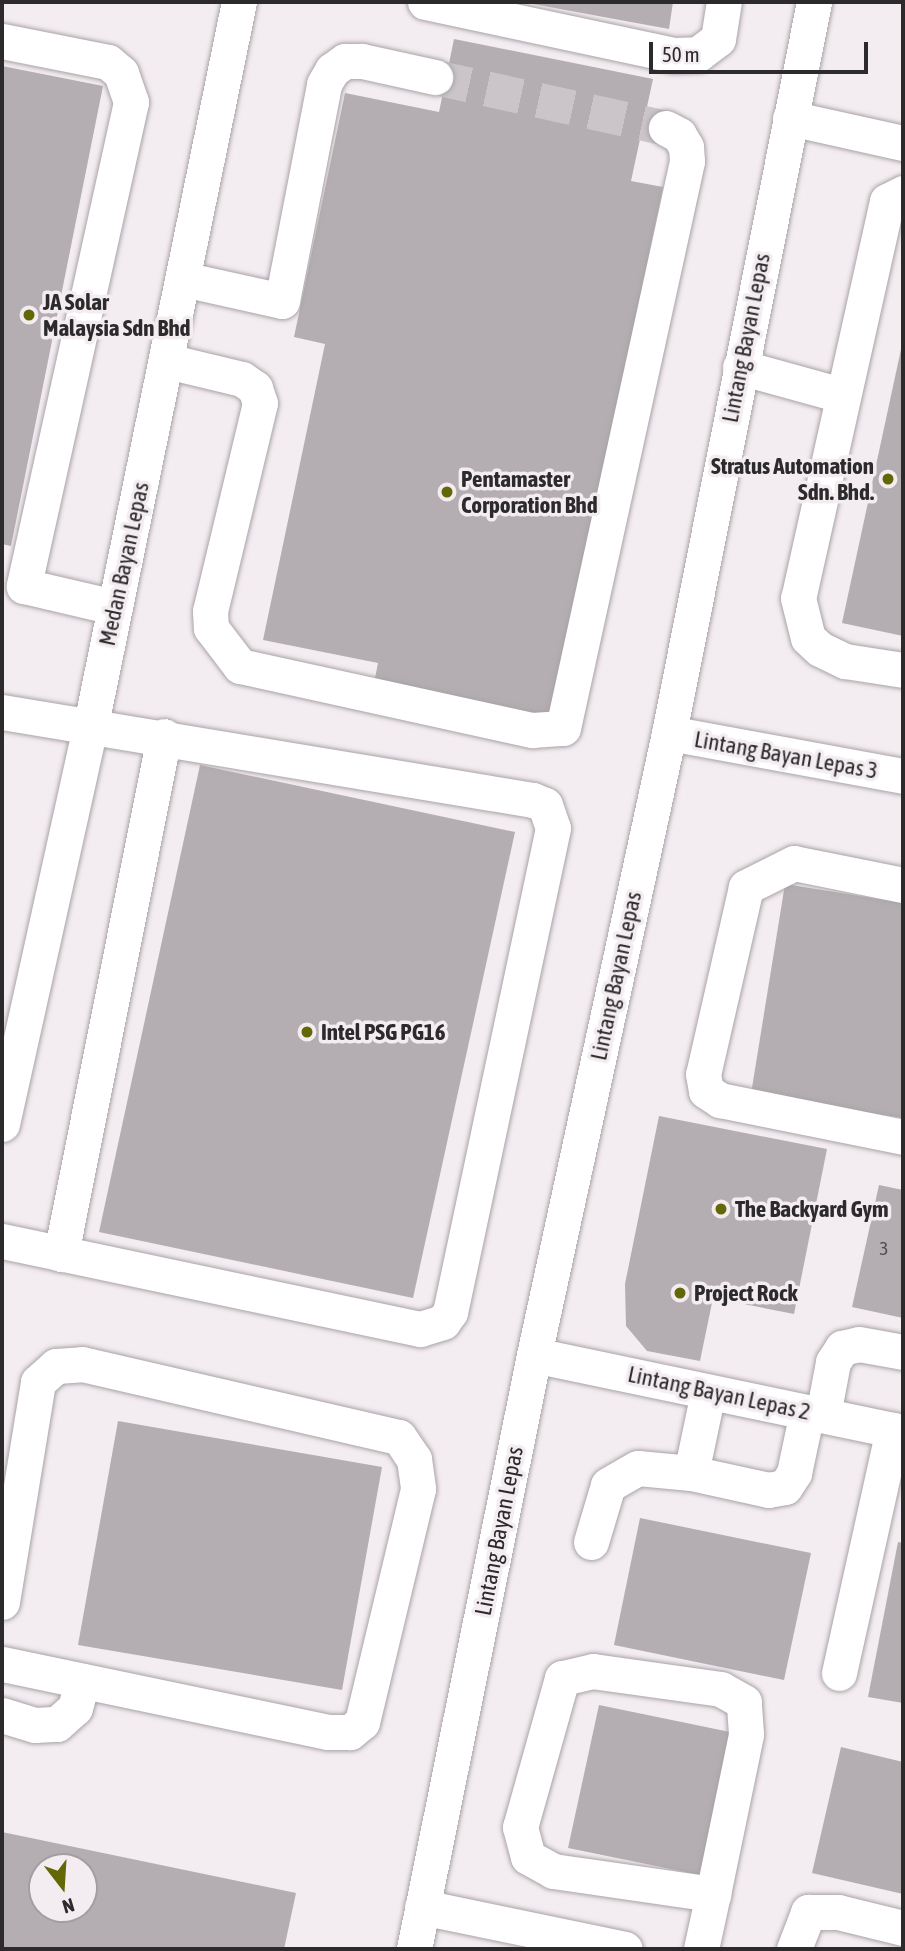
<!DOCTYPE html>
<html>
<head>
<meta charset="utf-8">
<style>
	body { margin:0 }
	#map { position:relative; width:905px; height:1951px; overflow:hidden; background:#f3ecf1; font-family:"Asap Condensed",sans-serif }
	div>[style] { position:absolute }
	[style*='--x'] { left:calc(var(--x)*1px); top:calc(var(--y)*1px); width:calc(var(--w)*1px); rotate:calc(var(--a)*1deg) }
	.building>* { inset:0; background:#b4aeb2 }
	.minor-tunnel>* { height:35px; margin-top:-17.5px; transform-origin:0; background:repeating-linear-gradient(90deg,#cbc5c9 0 35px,transparent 0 53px) }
	.roads { filter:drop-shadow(0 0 2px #a9a3a7) drop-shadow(0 0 2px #a9a3a7) }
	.minor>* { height:35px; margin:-17.5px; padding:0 17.5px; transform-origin:17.5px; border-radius:17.5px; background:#fff }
	.dots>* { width:19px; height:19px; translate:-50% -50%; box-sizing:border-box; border:4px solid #f3ecf1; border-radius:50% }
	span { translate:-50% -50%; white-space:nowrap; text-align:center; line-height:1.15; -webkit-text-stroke:7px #f3ecf1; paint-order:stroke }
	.number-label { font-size:19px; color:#4e4b4d }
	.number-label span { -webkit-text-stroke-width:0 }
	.poi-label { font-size:23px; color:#2c2a2b; font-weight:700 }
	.left { translate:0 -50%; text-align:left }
	.right { translate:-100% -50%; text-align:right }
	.street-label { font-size:23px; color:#2c2a2b }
	.frame { position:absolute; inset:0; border:4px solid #2c2a2b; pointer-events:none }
	.north { position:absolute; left:28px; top:1853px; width:70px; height:70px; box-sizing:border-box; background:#f3ecf1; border:2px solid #a39ea2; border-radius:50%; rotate:163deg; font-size:19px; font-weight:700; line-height:28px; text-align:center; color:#2c2a2b }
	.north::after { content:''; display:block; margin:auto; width:24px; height:32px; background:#636706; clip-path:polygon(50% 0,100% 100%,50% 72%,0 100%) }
	.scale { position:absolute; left:649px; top:42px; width:219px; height:32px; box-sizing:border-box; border:4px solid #2c2a2b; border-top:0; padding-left:9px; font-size:21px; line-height:24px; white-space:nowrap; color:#2c2a2b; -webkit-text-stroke:5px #f3ecf1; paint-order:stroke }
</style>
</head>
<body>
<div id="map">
	<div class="building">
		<div style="clip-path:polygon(522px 2px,673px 2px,669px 29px)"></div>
		<div style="clip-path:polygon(454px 39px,653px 79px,631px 181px,663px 187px,552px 719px,374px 683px,378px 663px,263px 640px,325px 344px,294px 337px,345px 93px,439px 112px)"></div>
		<div style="clip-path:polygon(2px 66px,103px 86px,11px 546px,2px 544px)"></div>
		<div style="clip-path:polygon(903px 340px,903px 636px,842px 623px)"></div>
		<div style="clip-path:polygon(200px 765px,515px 832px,413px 1298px,99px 1232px)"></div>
		<div style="clip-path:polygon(785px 884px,903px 903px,903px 1118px,751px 1094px)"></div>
		<div style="clip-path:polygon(659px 1116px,827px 1149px,794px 1314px,713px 1298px,700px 1361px,647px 1351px,626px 1326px,625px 1284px)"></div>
		<div style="clip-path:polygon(879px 1185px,903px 1190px,903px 1318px,852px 1307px)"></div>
		<div style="clip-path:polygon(118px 1421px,382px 1467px,342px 1690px,78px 1645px)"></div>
		<div style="clip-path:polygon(640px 1518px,811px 1553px,784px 1680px,614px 1645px)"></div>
		<div style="clip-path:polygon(898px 1542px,903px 1543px,903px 1703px,868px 1697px)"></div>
		<div style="clip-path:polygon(599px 1705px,730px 1732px,700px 1875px,568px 1848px)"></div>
		<div style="clip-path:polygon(841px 1747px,903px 1762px,903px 1894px,812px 1873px)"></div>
		<div style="clip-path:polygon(evenodd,2px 1832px,296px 1893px,284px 1949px,2px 1949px,2px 1832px,42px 1867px,84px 1867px,84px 1909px,42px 1909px,42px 1867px)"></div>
	</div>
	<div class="minor-tunnel">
		<div style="--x:435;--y:77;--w:237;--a:12.4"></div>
	</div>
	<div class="roads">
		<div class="minor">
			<div style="--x:425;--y:2;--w:255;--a:12"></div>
			<div style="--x:674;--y:55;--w:24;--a:-2"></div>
			<div style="--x:698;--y:54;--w:25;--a:-37"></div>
			<div style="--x:718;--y:39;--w:37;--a:-81"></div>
			<div style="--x:2;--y:41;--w:108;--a:11.2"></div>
			<div style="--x:108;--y:62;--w:17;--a:40"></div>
			<div style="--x:121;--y:73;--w:31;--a:71"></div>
			<div style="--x:131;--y:102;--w:496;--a:102.5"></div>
			<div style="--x:24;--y:586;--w:92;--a:13.1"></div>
			<div style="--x:790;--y:118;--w:116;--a:12.5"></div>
			<div style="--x:903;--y:193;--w:18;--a:153"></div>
			<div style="--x:887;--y:201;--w:407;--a:102.6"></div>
			<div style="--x:798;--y:598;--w:41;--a:76"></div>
			<div style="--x:808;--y:638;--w:16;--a:43"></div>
			<div style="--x:820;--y:649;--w:28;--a:26"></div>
			<div style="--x:845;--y:661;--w:59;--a:8.8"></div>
			<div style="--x:183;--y:279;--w:101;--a:12.5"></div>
			<div style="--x:282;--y:301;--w:221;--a:-79"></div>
			<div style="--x:324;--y:84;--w:16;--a:-60"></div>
			<div style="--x:332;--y:70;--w:16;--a:-35"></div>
			<div style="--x:345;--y:61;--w:17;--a:0"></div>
			<div style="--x:362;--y:61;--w:75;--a:12.4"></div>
			<div style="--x:167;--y:361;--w:77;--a:13.5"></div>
			<div style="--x:242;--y:379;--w:16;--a:35"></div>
			<div style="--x:255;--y:388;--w:16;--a:72"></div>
			<div style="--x:260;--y:403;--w:214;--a:103.5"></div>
			<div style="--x:210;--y:611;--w:17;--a:87"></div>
			<div style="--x:211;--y:628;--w:48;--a:52.7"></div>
			<div style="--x:240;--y:666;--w:299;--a:12.4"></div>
			<div style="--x:532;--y:730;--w:31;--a:-4"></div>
			<div style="--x:563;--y:728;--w:580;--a:-77.66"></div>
			<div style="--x:687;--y:161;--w:14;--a:-94"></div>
			<div style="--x:686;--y:147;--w:14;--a:-120"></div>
			<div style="--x:679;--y:135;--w:15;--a:-152"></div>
			<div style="--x:740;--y:367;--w:105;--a:15.5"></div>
			<div style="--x:2;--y:712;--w:538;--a:9.41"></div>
			<div style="--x:533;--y:800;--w:13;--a:23"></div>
			<div style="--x:545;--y:805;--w:24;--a:71"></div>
			<div style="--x:553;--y:828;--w:495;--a:102"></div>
			<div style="--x:450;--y:1312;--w:12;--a:125"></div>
			<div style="--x:443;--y:1322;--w:24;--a:163"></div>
			<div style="--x:420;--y:1329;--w:427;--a:-168.1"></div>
			<div style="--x:669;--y:733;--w:238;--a:10.4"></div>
			<div style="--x:903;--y:885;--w:111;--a:-168.6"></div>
			<div style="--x:794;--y:863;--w:54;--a:153.4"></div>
			<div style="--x:746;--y:887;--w:192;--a:102.9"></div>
			<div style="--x:703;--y:1074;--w:17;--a:80"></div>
			<div style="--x:706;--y:1091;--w:17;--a:33"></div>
			<div style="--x:720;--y:1100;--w:187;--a:11.4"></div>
			<div style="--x:2;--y:1124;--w:410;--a:-77.5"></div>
			<div style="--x:91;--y:724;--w:737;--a:-78.42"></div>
			<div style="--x:61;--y:1254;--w:528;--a:-78.75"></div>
			<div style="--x:534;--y:1355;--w:377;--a:11.8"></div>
			<div style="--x:823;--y:1415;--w:54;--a:-79.3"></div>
			<div style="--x:833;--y:1362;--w:17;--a:-57"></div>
			<div style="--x:842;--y:1348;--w:17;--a:-13"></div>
			<div style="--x:859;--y:1344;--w:45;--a:10.3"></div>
			<div style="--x:691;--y:1473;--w:83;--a:-78.1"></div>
			<div style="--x:591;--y:1542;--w:59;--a:-73.4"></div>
			<div style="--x:608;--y:1485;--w:34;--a:-30"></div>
			<div style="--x:638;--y:1468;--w:53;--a:5.4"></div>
			<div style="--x:691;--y:1473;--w:79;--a:12.4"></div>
			<div style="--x:768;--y:1490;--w:17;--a:-10"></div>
			<div style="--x:785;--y:1487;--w:17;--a:-57"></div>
			<div style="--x:794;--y:1473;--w:62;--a:-78"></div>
			<div style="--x:2;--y:1602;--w:223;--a:-80.7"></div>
			<div style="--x:38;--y:1382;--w:24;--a:-42"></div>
			<div style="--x:56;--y:1366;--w:26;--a:-4"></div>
			<div style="--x:82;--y:1364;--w:325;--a:13"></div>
			<div style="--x:399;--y:1437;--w:27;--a:56"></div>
			<div style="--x:414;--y:1459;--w:30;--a:82"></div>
			<div style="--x:418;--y:1489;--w:240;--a:103.5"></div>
			<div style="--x:362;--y:1722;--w:16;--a:140"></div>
			<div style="--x:350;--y:1732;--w:22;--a:180"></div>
			<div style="--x:328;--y:1732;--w:333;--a:-168.2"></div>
			<div style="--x:839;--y:1673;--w:249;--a:-77.5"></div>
			<div style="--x:2;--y:1715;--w:34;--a:17"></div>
			<div style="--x:35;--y:1725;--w:22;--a:-3"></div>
			<div style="--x:57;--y:1724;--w:24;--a:-42"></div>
			<div style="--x:75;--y:1708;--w:28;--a:-75"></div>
			<div style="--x:422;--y:1907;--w:207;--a:11.7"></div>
			<div style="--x:414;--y:1949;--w:606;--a:-78.58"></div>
			<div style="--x:534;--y:1355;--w:636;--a:-77.75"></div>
			<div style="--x:669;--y:733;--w:745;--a:-78.78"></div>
			<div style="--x:701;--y:1949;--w:56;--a:-77.7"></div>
			<div style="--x:713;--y:1894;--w:163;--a:-78.3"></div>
			<div style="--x:746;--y:1734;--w:32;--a:-94"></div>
			<div style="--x:744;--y:1702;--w:26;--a:-151"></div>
			<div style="--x:721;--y:1689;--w:129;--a:-172"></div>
			<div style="--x:593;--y:1671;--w:32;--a:167"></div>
			<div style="--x:562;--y:1678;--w:155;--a:105.7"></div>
			<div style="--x:520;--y:1827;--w:31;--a:75"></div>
			<div style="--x:528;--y:1857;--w:29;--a:29"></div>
			<div style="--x:553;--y:1871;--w:162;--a:8.2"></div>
			<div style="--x:794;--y:1949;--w:40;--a:-69"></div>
			<div style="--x:808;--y:1912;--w:30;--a:0"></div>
			<div style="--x:838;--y:1912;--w:67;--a:13.8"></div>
		</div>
	</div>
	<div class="dots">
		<div style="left:29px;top:315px;background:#636706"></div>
		<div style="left:888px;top:479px;background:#636706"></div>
		<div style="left:447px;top:492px;background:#636706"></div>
		<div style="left:307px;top:1032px;background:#636706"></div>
		<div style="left:721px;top:1209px;background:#636706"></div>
		<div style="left:680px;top:1293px;background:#636706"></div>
	</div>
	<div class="number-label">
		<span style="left:884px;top:1249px">3</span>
	</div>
	<div class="poi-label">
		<span class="left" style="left:43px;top:315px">JA Solar<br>Malaysia Sdn Bhd</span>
		<span class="right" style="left:874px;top:479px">Stratus Automation<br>Sdn. Bhd.</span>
		<span class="left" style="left:461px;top:492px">Pentamaster<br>Corporation Bhd</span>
		<span class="left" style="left:321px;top:1032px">Intel PSG PG16</span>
		<span class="left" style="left:735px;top:1209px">The Backyard Gym</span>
		<span class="left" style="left:694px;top:1293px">Project Rock</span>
	</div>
	<div class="street-label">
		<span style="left:746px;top:338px;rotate:-79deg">Lintang Bayan Lepas</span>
		<span style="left:124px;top:564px;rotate:-78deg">Medan Bayan Lepas</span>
		<span style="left:786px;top:755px;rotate:10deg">Lintang Bayan Lepas 3</span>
		<span style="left:616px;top:976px;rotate:-78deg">Lintang Bayan Lepas</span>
		<span style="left:719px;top:1393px;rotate:12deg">Lintang Bayan Lepas 2</span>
		<span style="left:499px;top:1531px;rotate:-79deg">Lintang Bayan Lepas</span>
	</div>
	<div class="frame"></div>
	<div class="north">N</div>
	<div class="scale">50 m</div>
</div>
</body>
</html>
